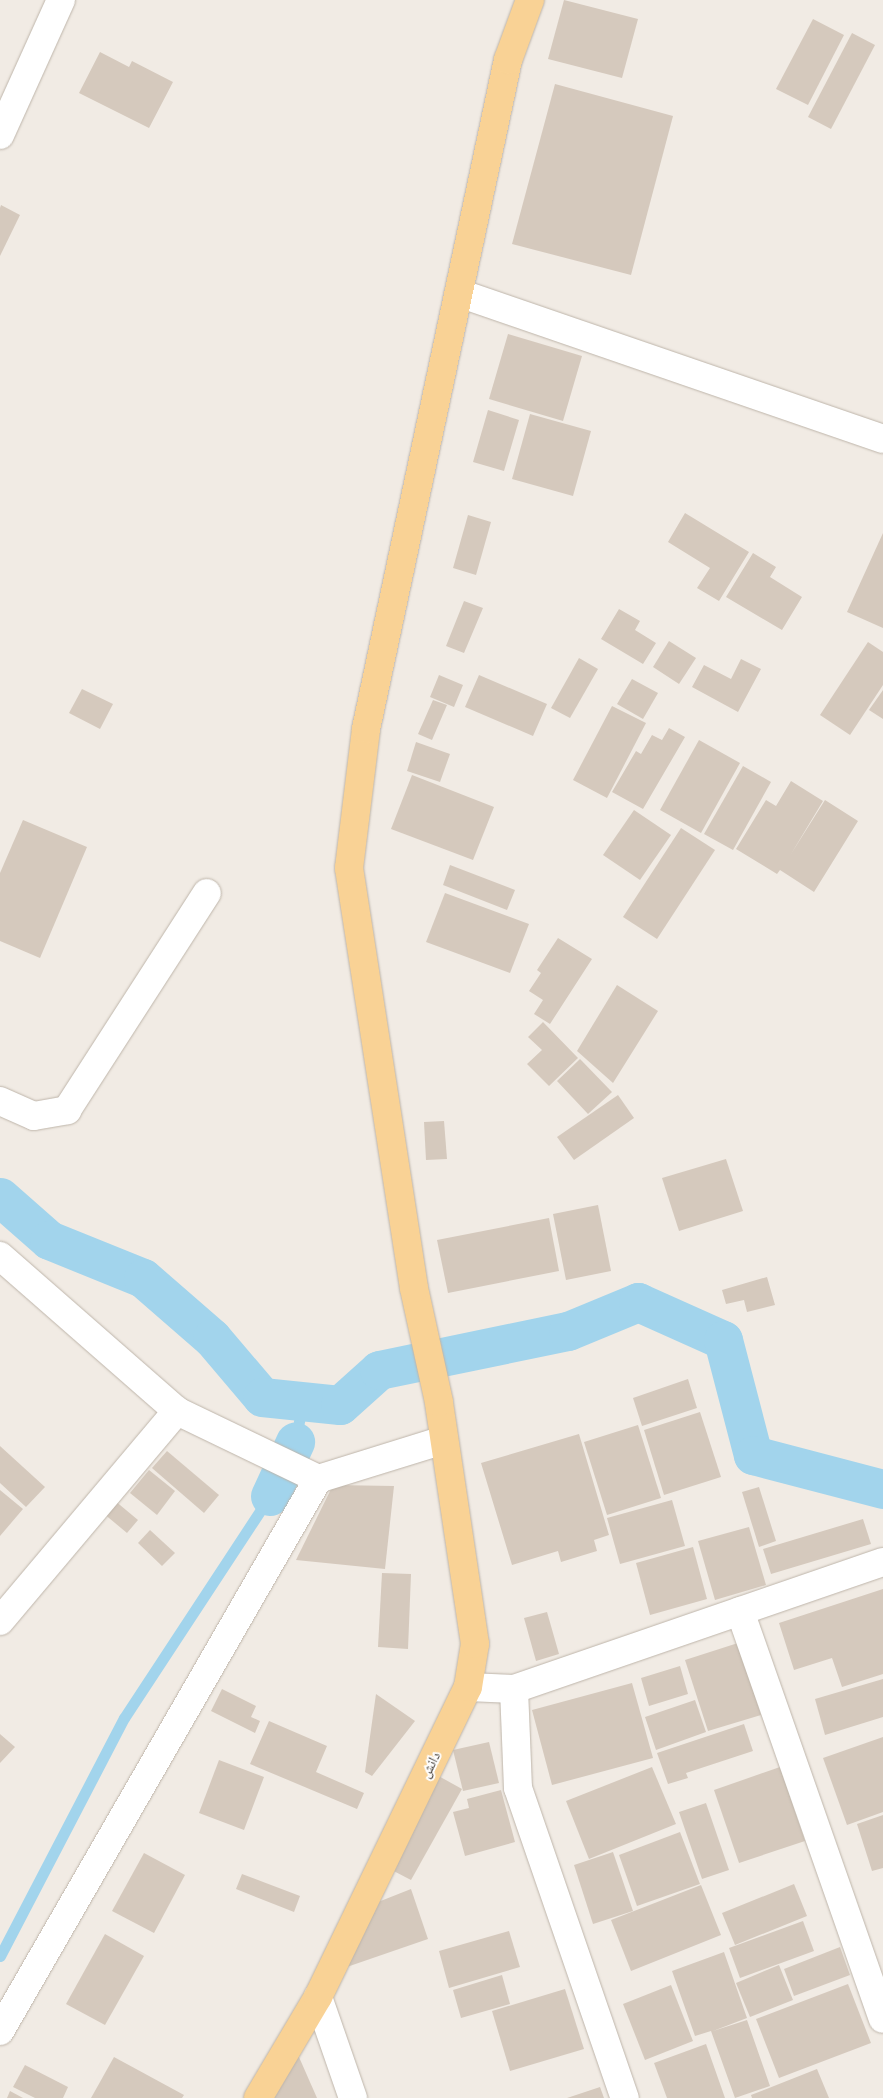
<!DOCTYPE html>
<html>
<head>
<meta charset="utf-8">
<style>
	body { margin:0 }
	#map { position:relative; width:883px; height:2098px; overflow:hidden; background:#f1ebe4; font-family:Arial,"Noto Naskh Arabic",sans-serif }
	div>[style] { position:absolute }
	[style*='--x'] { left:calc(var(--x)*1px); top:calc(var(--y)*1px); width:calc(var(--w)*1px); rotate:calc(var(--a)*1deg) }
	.stream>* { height:11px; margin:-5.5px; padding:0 5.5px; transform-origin:5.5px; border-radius:5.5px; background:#a2d4ec }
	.canal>* { height:39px; margin:-19.5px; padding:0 19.5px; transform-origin:19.5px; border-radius:19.5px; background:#a2d4ec }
	.building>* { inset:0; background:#d5c9bd }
	.roads { filter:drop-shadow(0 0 1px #beb5aa) drop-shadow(0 0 1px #beb5aa) }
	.minor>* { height:28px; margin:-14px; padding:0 14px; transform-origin:14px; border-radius:14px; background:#fff }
	.major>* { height:28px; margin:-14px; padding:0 14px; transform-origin:14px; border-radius:14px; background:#f9d295 }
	span { translate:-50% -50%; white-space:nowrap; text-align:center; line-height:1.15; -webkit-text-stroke:4px #fff; paint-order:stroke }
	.street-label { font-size:14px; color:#423b34 }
</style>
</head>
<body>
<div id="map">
	<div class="stream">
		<div style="--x:295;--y:1442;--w:42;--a:-79"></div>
		<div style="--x:0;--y:1956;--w:268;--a:-62.5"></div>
		<div style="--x:124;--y:1718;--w:266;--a:-56.7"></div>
	</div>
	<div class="canal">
		<div style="--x:0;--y:1197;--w:65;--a:41.3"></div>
		<div style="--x:49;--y:1240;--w:101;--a:22"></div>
		<div style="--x:143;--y:1278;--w:91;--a:41"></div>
		<div style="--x:212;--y:1338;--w:77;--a:49.7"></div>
		<div style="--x:262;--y:1397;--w:78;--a:5.9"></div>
		<div style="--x:340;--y:1405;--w:52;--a:-41.9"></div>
		<div style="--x:379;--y:1370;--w:193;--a:-11.7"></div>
		<div style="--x:568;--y:1331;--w:76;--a:-22.5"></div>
		<div style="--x:638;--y:1302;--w:93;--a:24.1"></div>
		<div style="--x:723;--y:1340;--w:119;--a:75.4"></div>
		<div style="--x:753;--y:1455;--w:134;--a:14.7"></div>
		<div style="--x:270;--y:1496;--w:60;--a:-65.2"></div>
	</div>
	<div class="building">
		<div style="clip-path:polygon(564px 0,638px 19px,622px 78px,548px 59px)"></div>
		<div style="clip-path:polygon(813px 19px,844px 35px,808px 105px,776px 89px)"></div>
		<div style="clip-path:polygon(852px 33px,875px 45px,831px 129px,808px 117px)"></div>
		<div style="clip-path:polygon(100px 52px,129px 67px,132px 61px,173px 82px,149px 128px,79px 93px)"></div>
		<div style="clip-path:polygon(555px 84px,673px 116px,631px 275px,512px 244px)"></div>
		<div style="clip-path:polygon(1px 205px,20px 215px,0 256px,0 208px)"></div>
		<div style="clip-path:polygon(508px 334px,582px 356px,563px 421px,489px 399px)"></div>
		<div style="clip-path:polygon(488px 410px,519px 420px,504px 471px,473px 462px)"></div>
		<div style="clip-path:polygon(530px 414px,591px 431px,573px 496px,512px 479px)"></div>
		<div style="clip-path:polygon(685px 513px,749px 552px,719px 601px,697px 588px,710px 568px,668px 542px)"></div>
		<div style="clip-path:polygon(468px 515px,491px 522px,476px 575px,453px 568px)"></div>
		<div style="clip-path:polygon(883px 533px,883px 628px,847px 612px)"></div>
		<div style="clip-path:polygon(753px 553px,776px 567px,770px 577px,802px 597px,782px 630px,726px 597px)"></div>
		<div style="clip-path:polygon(464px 601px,483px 608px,464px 653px,446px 646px)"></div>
		<div style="clip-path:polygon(619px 609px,640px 621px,635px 630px,656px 643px,643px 664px,601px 639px)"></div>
		<div style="clip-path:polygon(669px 641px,696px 658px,679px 684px,653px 667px)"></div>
		<div style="clip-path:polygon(868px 642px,883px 652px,883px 685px,850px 735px,820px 715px)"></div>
		<div style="clip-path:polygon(579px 658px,598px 669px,570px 718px,551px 708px)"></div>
		<div style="clip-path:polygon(741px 659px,761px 669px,738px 712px,692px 687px,704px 665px,731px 679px)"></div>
		<div style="clip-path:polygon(439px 675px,463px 685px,454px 707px,430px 697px)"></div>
		<div style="clip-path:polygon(479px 675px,547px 704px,533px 736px,465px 707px)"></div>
		<div style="clip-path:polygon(632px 679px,658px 693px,643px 719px,617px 704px)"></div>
		<div style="clip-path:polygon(82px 689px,113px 704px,100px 729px,69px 713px)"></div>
		<div style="clip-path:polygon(883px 690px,883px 719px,869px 710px)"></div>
		<div style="clip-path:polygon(433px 700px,447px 705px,432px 740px,418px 734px)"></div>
		<div style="clip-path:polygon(612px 706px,646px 723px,607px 798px,573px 780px)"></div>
		<div style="clip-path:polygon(669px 728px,685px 737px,643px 809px,612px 792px,636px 751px,641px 754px,652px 735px,662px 740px)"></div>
		<div style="clip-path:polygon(699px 740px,740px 763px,701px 833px,660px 810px)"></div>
		<div style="clip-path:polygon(416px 742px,450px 754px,440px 782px,407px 771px)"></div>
		<div style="clip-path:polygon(743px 766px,771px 782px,733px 850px,704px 834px)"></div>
		<div style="clip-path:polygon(412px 775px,494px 807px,473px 860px,391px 829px)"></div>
		<div style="clip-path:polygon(791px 781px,823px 801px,791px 854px,825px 800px,858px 821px,814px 892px,780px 870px,777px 874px,736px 849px,766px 800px,776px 806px)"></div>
		<div style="clip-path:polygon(634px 810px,671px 835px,640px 880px,603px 855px)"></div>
		<div style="clip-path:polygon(23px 820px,87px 847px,40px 958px,0 941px,0 873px)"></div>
		<div style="clip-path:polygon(681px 828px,715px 850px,657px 939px,623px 917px)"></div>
		<div style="clip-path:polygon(450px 865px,515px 890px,507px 910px,443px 885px)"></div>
		<div style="clip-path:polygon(445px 893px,529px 924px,510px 973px,426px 942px)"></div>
		<div style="clip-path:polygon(558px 938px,592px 959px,550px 1024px,534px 1014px,543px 1000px,529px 991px,541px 973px,537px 970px)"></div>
		<div style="clip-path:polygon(617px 985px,658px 1011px,613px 1083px,577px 1051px)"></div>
		<div style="clip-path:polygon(543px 1022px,578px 1058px,549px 1086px,527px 1064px,542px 1050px,528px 1037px)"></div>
		<div style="clip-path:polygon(580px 1059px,612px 1092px,588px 1114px,557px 1081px)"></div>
		<div style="clip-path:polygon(618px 1095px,634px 1118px,574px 1160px,557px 1137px)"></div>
		<div style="clip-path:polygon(444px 1121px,447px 1159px,426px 1160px,424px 1122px)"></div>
		<div style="clip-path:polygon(726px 1159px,743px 1211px,679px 1231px,662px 1178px)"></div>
		<div style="clip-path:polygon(598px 1205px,611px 1271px,566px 1280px,553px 1214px)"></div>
		<div style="clip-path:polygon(549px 1218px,559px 1271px,448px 1293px,437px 1240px)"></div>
		<div style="clip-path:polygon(767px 1277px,775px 1305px,747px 1312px,744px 1300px,726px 1304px,722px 1290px)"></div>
		<div style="clip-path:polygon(688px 1379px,697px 1408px,642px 1426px,633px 1398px)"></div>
		<div style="clip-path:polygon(700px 1412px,721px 1477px,664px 1495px,644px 1430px)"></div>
		<div style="clip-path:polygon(638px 1425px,661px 1498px,607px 1515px,584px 1442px)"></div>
		<div style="clip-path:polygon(579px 1434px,609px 1535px,594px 1540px,597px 1551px,561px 1562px,558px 1551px,512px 1565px,481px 1463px)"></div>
		<div style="clip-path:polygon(0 1446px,45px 1487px,26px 1507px,0 1483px)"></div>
		<div style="clip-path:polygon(167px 1451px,219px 1495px,204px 1513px,152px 1468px)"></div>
		<div style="clip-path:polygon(149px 1470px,175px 1491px,157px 1515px,130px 1493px)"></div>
		<div style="clip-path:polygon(333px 1485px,394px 1486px,385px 1569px,296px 1560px)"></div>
		<div style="clip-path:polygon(759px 1487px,776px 1541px,759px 1547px,742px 1492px)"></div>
		<div style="clip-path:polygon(0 1490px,23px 1509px,0 1536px)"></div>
		<div style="clip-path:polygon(114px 1500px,138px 1520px,127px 1533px,103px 1513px)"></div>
		<div style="clip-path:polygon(672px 1500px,685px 1546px,620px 1564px,607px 1518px)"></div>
		<div style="clip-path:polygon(863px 1519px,871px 1544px,771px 1574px,763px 1549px)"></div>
		<div style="clip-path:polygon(749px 1527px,766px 1585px,715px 1600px,698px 1541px)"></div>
		<div style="clip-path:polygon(150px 1530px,175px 1553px,162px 1566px,138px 1543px)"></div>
		<div style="clip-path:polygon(693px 1547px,707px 1599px,650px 1615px,636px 1563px)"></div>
		<div style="clip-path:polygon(382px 1573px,411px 1574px,408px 1649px,378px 1647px)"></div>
		<div style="clip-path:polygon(883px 1589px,883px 1674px,842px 1687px,832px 1658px,794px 1670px,779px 1623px)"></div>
		<div style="clip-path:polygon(547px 1612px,559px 1654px,536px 1661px,524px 1618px)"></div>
		<div style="clip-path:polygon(738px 1643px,761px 1715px,708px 1731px,685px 1660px)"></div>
		<div style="clip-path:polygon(680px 1666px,688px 1694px,649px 1706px,641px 1678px)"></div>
		<div style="clip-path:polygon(883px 1679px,883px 1717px,825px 1735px,815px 1699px)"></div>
		<div style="clip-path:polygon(632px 1683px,653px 1758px,552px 1785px,532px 1710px)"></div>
		<div style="clip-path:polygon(222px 1689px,256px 1706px,251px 1717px,260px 1721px,255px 1733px,211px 1711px)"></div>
		<div style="clip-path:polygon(376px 1694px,415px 1721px,372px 1776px,365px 1772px)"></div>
		<div style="clip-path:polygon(695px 1700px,706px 1732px,656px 1750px,645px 1717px)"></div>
		<div style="clip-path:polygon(269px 1721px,327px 1746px,316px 1772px,364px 1793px,357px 1809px,250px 1764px)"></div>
		<div style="clip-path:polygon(744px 1724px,753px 1751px,686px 1773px,688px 1778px,668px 1784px,657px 1753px)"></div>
		<div style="clip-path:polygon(0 1734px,15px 1747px,0 1763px)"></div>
		<div style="clip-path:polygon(883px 1737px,883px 1812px,847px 1825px,823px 1758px)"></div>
		<div style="clip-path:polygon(489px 1742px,499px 1783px,463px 1791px,453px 1750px)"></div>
		<div style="clip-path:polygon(219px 1760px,264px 1777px,244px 1830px,199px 1813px)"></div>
		<div style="clip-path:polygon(652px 1767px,676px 1824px,589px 1859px,566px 1801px)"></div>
		<div style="clip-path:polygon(780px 1767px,805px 1841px,739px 1863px,714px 1790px)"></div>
		<div style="clip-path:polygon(435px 1774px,462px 1789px,411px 1880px,384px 1866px)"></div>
		<div style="clip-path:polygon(501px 1790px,515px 1842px,465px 1856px,453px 1812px,469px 1808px,467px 1799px)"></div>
		<div style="clip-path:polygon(706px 1803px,729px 1870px,702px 1879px,679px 1812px)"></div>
		<div style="clip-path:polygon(883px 1815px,883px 1868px,872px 1871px,857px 1824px)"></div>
		<div style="clip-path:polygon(680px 1832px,700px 1884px,637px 1906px,619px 1855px)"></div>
		<div style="clip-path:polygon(613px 1852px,633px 1911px,593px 1924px,574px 1865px)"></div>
		<div style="clip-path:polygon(144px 1853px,185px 1875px,154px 1933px,112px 1911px)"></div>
		<div style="clip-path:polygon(242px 1874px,300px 1896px,294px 1912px,236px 1889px)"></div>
		<div style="clip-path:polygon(794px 1884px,807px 1916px,735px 1945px,722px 1913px)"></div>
		<div style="clip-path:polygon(701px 1885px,721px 1935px,631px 1971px,611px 1920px)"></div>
		<div style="clip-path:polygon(411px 1889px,428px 1939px,341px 1969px,368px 1906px)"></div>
		<div style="clip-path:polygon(803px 1921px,814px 1951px,740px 1978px,729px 1948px)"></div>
		<div style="clip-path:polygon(509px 1931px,520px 1967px,449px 1988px,439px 1951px)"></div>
		<div style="clip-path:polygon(105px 1934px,144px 1956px,105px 2025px,66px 2004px)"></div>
		<div style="clip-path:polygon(840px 1947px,850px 1975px,794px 1996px,784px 1969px)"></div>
		<div style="clip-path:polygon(724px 1952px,747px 2018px,713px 2031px,747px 2020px,770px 2086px,735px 2098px,711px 2031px,695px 2036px,672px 1971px)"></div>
		<div style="clip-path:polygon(779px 1965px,793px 2000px,750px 2017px,736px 1983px)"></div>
		<div style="clip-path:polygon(502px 1975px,510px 2004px,461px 2018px,453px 1990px)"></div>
		<div style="clip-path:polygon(848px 1984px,871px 2043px,779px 2078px,756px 2019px)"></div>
		<div style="clip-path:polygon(671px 1985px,693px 2041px,645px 2060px,623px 2004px)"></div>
		<div style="clip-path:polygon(565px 1989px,584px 2049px,510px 2071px,492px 2011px)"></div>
		<div style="clip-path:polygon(706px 2044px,725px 2098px,667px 2098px,654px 2063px)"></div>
		<div style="clip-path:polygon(295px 2048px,317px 2098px,264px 2098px)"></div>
		<div style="clip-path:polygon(114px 2057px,184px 2095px,182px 2098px,91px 2098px)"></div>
		<div style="clip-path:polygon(25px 2065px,68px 2087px,63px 2098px,35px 2098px,13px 2087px)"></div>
		<div style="clip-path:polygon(817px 2069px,829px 2098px,752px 2098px,751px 2095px)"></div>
		<div style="clip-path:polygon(600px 2087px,604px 2098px,567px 2098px)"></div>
		<div style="clip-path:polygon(10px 2091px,23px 2098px,7px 2098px)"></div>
	</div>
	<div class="roads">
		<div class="minor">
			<div style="--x:0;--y:135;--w:148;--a:-65.7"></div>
			<div style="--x:459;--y:293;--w:448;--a:19"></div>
			<div style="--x:0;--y:1101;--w:37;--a:24"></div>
			<div style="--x:34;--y:1116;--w:34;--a:-10"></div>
			<div style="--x:67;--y:1110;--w:258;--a:-57.2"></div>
			<div style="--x:0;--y:1256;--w:235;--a:41.2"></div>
			<div style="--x:177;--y:1411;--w:157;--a:25.7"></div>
			<div style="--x:318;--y:1479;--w:132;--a:-17.2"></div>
			<div style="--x:740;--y:1611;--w:432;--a:70.7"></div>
			<div style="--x:0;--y:1621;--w:275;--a:-49.9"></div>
			<div style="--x:468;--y:1687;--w:46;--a:2.5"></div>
			<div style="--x:514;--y:1689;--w:390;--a:-19"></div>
			<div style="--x:514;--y:1689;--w:99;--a:87.7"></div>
			<div style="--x:518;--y:1788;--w:328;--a:71"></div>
			<div style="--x:318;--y:1997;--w:107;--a:70.9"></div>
			<div style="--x:0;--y:2031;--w:637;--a:-60.05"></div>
		</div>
		<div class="major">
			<div style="--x:258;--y:2098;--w:117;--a:-59.3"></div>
			<div style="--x:318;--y:1997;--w:344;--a:-64.2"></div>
			<div style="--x:468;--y:1687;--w:44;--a:-80.8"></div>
			<div style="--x:475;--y:1644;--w:245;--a:-98.5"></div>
			<div style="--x:439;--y:1402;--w:117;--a:-102.4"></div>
			<div style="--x:414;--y:1288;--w:425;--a:-98.8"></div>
			<div style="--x:349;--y:868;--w:140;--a:-83"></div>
			<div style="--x:366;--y:729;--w:684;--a:-78.02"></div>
			<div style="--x:508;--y:60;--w:64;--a:-69.9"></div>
		</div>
	</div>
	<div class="street-label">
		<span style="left:430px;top:1765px;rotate:-64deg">دانش</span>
	</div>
</div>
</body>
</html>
